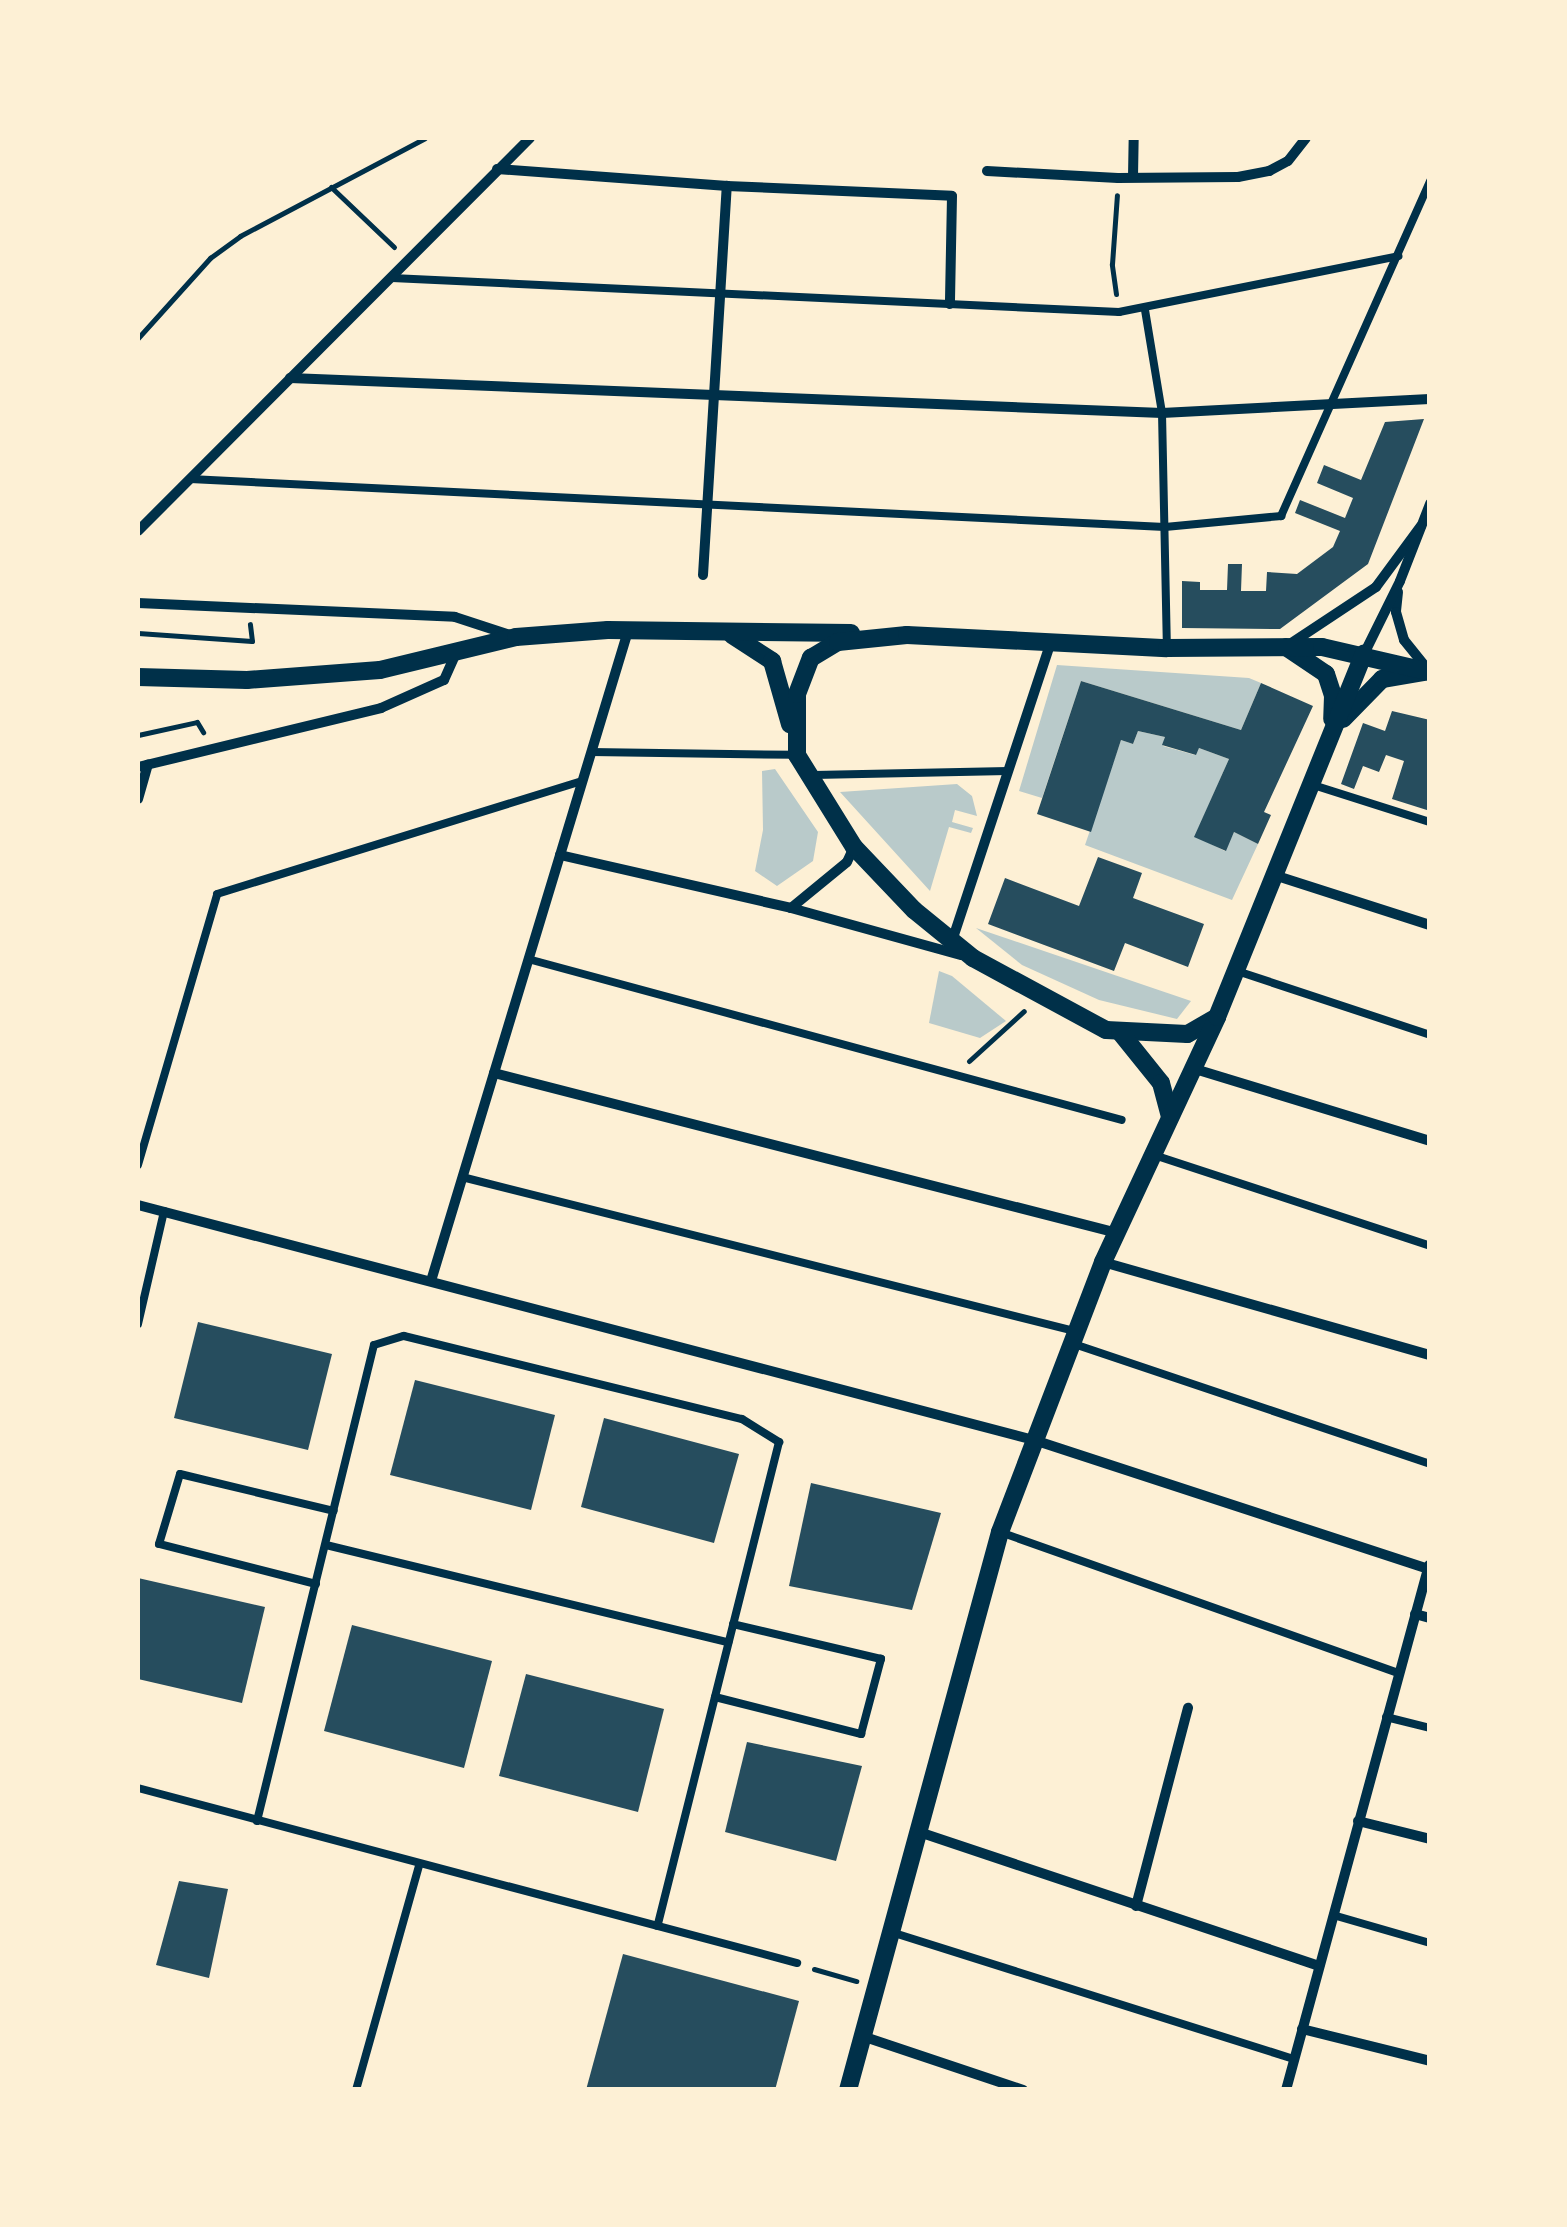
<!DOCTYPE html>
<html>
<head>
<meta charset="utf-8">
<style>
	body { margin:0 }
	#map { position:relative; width:1567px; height:2227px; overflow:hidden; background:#fdf0d5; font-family:"Source Serif 4",serif }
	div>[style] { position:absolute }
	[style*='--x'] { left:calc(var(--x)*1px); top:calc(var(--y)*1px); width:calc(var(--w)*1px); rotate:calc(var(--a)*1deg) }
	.green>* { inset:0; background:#b9caca }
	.building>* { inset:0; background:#264d5e }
	.path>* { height:5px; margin:-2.5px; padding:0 2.5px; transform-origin:2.5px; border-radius:2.5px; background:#003049 }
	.service>* { height:8px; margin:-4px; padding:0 4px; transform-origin:4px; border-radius:4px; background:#003049 }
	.minor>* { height:10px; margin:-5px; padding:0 5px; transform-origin:5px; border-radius:5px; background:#003049 }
	.tertiary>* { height:18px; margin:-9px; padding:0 9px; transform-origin:9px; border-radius:9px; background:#003049 }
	span { translate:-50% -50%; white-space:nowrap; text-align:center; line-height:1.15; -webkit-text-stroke:8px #fdf0d5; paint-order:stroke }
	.frame { position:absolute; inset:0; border:140px solid #fdf0d5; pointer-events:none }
</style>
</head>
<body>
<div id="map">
	<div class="green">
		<div style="clip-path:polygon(1057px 665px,1249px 678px,1261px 683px,1241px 730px,1081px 681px,1042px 798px,1019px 791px)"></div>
		<div style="clip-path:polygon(1138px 731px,1165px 737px,1163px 746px,1195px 755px,1199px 748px,1229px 759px,1195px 836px,1225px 851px,1234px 832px,1258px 844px,1232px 900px,1085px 845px,1121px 740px,1133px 744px)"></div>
		<div style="clip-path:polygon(775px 769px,818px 832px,813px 861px,777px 886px,755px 871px,763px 830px,762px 771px)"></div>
		<div style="clip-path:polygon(957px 784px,972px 796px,977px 816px,955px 810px,952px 822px,973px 828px,971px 833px,949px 827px,930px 891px,840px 792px)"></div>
		<div style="clip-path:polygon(976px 928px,1191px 1001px,1177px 1019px,1099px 1000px,1022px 965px)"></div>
		<div style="clip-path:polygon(939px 971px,952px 976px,1006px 1021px,980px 1038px,929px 1023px)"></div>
	</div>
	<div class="building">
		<div style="clip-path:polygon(1424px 419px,1368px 564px,1280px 629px,1182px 628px,1182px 581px,1200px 582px,1200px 590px,1227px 590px,1228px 564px,1242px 564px,1241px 591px,1266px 591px,1267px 572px,1297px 574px,1333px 547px,1340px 531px,1295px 513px,1300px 500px,1345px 518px,1353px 498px,1317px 483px,1324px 465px,1361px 480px,1385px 422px)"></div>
		<div style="clip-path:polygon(1081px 681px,1241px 730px,1261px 683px,1313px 706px,1264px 812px,1271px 815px,1258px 844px,1234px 832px,1226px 851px,1194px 837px,1229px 759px,1199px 748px,1196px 755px,1162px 745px,1165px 737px,1138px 731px,1133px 744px,1121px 740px,1091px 832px,1037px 814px)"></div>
		<div style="clip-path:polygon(1392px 711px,1430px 720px,1430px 811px,1392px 799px,1404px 761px,1386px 755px,1379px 772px,1363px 766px,1354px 789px,1341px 784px,1363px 723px,1385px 731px)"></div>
		<div style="clip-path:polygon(1098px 857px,1142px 873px,1133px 898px,1204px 924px,1188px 967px,1125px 943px,1114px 971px,988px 924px,1005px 878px,1079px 906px)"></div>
		<div style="clip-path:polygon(198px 1322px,332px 1354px,308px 1450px,174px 1418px)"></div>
		<div style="clip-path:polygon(415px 1380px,555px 1415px,531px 1510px,390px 1475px)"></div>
		<div style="clip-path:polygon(604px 1418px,739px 1454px,714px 1543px,581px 1507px)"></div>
		<div style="clip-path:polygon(811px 1483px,941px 1513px,912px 1610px,789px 1586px)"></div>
		<div style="clip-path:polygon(138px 1578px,265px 1607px,242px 1703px,138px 1679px)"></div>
		<div style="clip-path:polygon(352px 1625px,492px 1661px,464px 1768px,324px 1731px)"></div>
		<div style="clip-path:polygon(526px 1674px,664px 1709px,638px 1812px,499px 1776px)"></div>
		<div style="clip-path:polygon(747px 1742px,862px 1766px,836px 1861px,725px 1832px)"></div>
		<div style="clip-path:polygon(179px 1881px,228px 1889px,209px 1978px,156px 1965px)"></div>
		<div style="clip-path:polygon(623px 1954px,799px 2001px,775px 2090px,586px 2090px)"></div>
	</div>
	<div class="path">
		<div style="--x:331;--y:187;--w:87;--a:43.6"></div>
		<div style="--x:1116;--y:294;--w:30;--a:-98"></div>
		<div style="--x:1112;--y:264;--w:69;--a:-85.9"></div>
		<div style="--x:138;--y:338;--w:108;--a:-48"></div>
		<div style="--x:210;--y:258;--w:37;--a:-36"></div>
		<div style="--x:240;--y:236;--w:209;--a:-27.9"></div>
		<div style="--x:138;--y:633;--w:114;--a:4"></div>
		<div style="--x:252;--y:641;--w:17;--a:-97"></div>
		<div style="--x:138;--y:735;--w:60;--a:-12.4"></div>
		<div style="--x:197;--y:722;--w:12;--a:59"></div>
		<div style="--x:969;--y:1061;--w:74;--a:-42.3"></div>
		<div style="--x:814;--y:1969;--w:44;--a:15.9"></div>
	</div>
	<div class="service">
		<div style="--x:392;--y:278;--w:728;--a:2.68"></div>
		<div style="--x:1119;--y:312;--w:285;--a:-11.3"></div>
		<div style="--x:1145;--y:310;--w:104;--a:80.6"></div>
		<div style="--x:1162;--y:413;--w:235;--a:88.8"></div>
		<div style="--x:190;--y:479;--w:976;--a:2.82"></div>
		<div style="--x:1165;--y:527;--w:117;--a:-5.4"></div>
		<div style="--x:1281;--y:516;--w:367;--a:-66"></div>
		<div style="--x:591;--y:752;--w:205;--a:0.8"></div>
		<div style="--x:814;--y:775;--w:194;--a:-1.2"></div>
		<div style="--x:1310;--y:784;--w:126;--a:17.6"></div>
		<div style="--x:528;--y:959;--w:615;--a:15.17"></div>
		<div style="--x:1237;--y:971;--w:203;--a:18.3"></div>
		<div style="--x:1157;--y:1156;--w:287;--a:18.2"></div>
		<div style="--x:138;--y:1165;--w:282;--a:-73.7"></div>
		<div style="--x:217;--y:894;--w:382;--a:-17.2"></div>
		<div style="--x:462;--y:1177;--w:631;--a:14.12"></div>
		<div style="--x:138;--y:1324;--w:116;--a:-77"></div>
		<div style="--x:1074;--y:1344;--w:376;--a:18.6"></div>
		<div style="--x:1000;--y:1532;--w:422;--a:19.5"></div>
		<div style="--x:326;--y:1545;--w:414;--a:13.6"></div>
		<div style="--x:316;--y:1584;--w:162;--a:-165.7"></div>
		<div style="--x:159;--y:1544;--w:73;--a:-73.3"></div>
		<div style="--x:180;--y:1474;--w:158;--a:13.5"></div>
		<div style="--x:715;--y:1697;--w:151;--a:14.2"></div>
		<div style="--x:861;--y:1734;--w:78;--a:-75.1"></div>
		<div style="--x:881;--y:1659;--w:152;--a:-166.7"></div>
		<div style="--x:1386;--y:1717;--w:45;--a:14"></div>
		<div style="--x:138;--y:1788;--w:682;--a:14.87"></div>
		<div style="--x:257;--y:1821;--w:490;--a:-76.2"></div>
		<div style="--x:374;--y:1345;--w:31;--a:-17"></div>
		<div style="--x:404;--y:1336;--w:348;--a:13.8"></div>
		<div style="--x:742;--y:1419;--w:44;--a:31.9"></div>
		<div style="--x:779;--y:1442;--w:499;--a:104.1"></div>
		<div style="--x:1333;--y:1915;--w:101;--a:16.1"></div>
		<div style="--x:891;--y:1932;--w:423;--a:17.5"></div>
		<div style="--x:356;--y:2090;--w:233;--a:-74.3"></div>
	</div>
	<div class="minor">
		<div style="--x:497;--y:169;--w:231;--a:4.2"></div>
		<div style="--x:727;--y:186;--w:225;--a:2.5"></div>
		<div style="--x:952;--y:196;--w:108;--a:91.1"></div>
		<div style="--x:987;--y:171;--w:131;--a:3.1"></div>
		<div style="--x:1118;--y:178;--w:120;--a:-0.5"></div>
		<div style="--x:1238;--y:177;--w:32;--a:-11"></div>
		<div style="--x:1269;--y:171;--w:21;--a:-28"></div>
		<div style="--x:1288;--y:161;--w:29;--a:-52"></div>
		<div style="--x:1133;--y:177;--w:39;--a:-89"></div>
		<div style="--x:290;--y:378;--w:873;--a:2.3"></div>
		<div style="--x:1162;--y:413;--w:268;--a:-3"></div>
		<div style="--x:138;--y:531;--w:555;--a:-45.07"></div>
		<div style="--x:703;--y:575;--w:390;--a:-86.5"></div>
		<div style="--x:1398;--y:592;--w:20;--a:96"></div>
		<div style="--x:1396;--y:612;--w:29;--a:74"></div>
		<div style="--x:1404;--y:640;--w:38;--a:51"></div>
		<div style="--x:138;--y:603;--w:317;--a:2.5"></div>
		<div style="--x:455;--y:617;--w:61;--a:18.1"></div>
		<div style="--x:1290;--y:644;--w:103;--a:-33.5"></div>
		<div style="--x:1376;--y:587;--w:76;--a:-53.6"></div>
		<div style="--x:1364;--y:654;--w:81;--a:-63.7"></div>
		<div style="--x:1400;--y:581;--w:83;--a:-68.7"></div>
		<div style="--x:138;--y:767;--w:250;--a:-13.6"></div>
		<div style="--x:381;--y:708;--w:69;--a:-24"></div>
		<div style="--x:444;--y:680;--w:30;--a:-66"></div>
		<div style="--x:138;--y:799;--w:36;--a:-74"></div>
		<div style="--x:560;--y:855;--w:237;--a:12.9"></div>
		<div style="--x:791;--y:908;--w:176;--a:15.5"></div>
		<div style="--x:1274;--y:875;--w:164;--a:17.8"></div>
		<div style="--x:791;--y:908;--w:72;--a:-39.4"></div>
		<div style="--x:847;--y:862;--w:17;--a:-65"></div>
		<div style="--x:952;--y:941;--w:315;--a:-71.7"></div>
		<div style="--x:1195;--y:1069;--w:246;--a:17"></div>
		<div style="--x:494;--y:1073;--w:643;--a:14.4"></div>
		<div style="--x:138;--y:1205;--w:926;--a:14.7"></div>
		<div style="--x:1034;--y:1440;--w:415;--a:18.1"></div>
		<div style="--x:1103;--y:1262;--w:340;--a:15.9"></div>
		<div style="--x:431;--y:1281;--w:679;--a:-73.14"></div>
		<div style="--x:1415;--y:1614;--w:16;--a:15"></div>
		<div style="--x:1358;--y:1821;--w:74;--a:14"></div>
		<div style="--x:919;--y:1832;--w:422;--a:18.5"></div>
		<div style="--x:1136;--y:1906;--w:205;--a:-75.3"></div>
		<div style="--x:1302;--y:2029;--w:132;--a:14"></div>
		<div style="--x:862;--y:2036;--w:170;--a:18.5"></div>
		<div style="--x:1286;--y:2090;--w:544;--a:-74.76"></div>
	</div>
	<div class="tertiary">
		<div style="--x:732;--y:635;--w:48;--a:33"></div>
		<div style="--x:772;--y:661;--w:66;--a:74.1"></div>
		<div style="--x:1286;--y:647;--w:48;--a:34"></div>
		<div style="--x:1326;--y:674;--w:23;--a:72"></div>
		<div style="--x:1333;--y:696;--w:23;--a:92"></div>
		<div style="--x:138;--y:677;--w:109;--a:1.6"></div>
		<div style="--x:247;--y:680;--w:133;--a:-4.3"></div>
		<div style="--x:380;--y:670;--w:140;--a:-13.6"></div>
		<div style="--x:516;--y:637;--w:92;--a:-4.4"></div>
		<div style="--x:608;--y:630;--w:243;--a:0.7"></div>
		<div style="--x:1343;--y:719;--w:56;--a:-45.7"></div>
		<div style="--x:1382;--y:679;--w:43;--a:-9.5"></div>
		<div style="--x:1217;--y:1017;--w:34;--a:150"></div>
		<div style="--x:1187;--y:1034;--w:81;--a:-177.2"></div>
		<div style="--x:1106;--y:1030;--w:151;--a:-151.6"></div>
		<div style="--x:973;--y:958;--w:76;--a:-140.9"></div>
		<div style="--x:914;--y:910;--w:87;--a:-133.6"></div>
		<div style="--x:854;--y:847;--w:108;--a:-121.8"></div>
		<div style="--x:797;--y:755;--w:61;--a:-90"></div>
		<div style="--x:797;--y:694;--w:39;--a:-69"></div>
		<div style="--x:811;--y:658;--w:31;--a:-31"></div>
		<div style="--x:838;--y:642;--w:69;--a:-5.8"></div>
		<div style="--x:907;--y:635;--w:260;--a:2.9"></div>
		<div style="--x:1167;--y:648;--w:155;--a:-0.4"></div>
		<div style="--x:1322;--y:647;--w:111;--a:13"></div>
		<div style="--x:1120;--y:1032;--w:65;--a:51.2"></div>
		<div style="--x:1161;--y:1083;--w:35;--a:75"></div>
		<div style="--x:848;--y:2090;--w:578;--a:-74.76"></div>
		<div style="--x:1000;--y:1532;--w:289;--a:-69.1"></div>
		<div style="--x:1103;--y:1262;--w:270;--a:-65"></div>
		<div style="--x:1217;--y:1017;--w:392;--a:-68"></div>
	</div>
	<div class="frame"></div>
</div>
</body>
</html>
